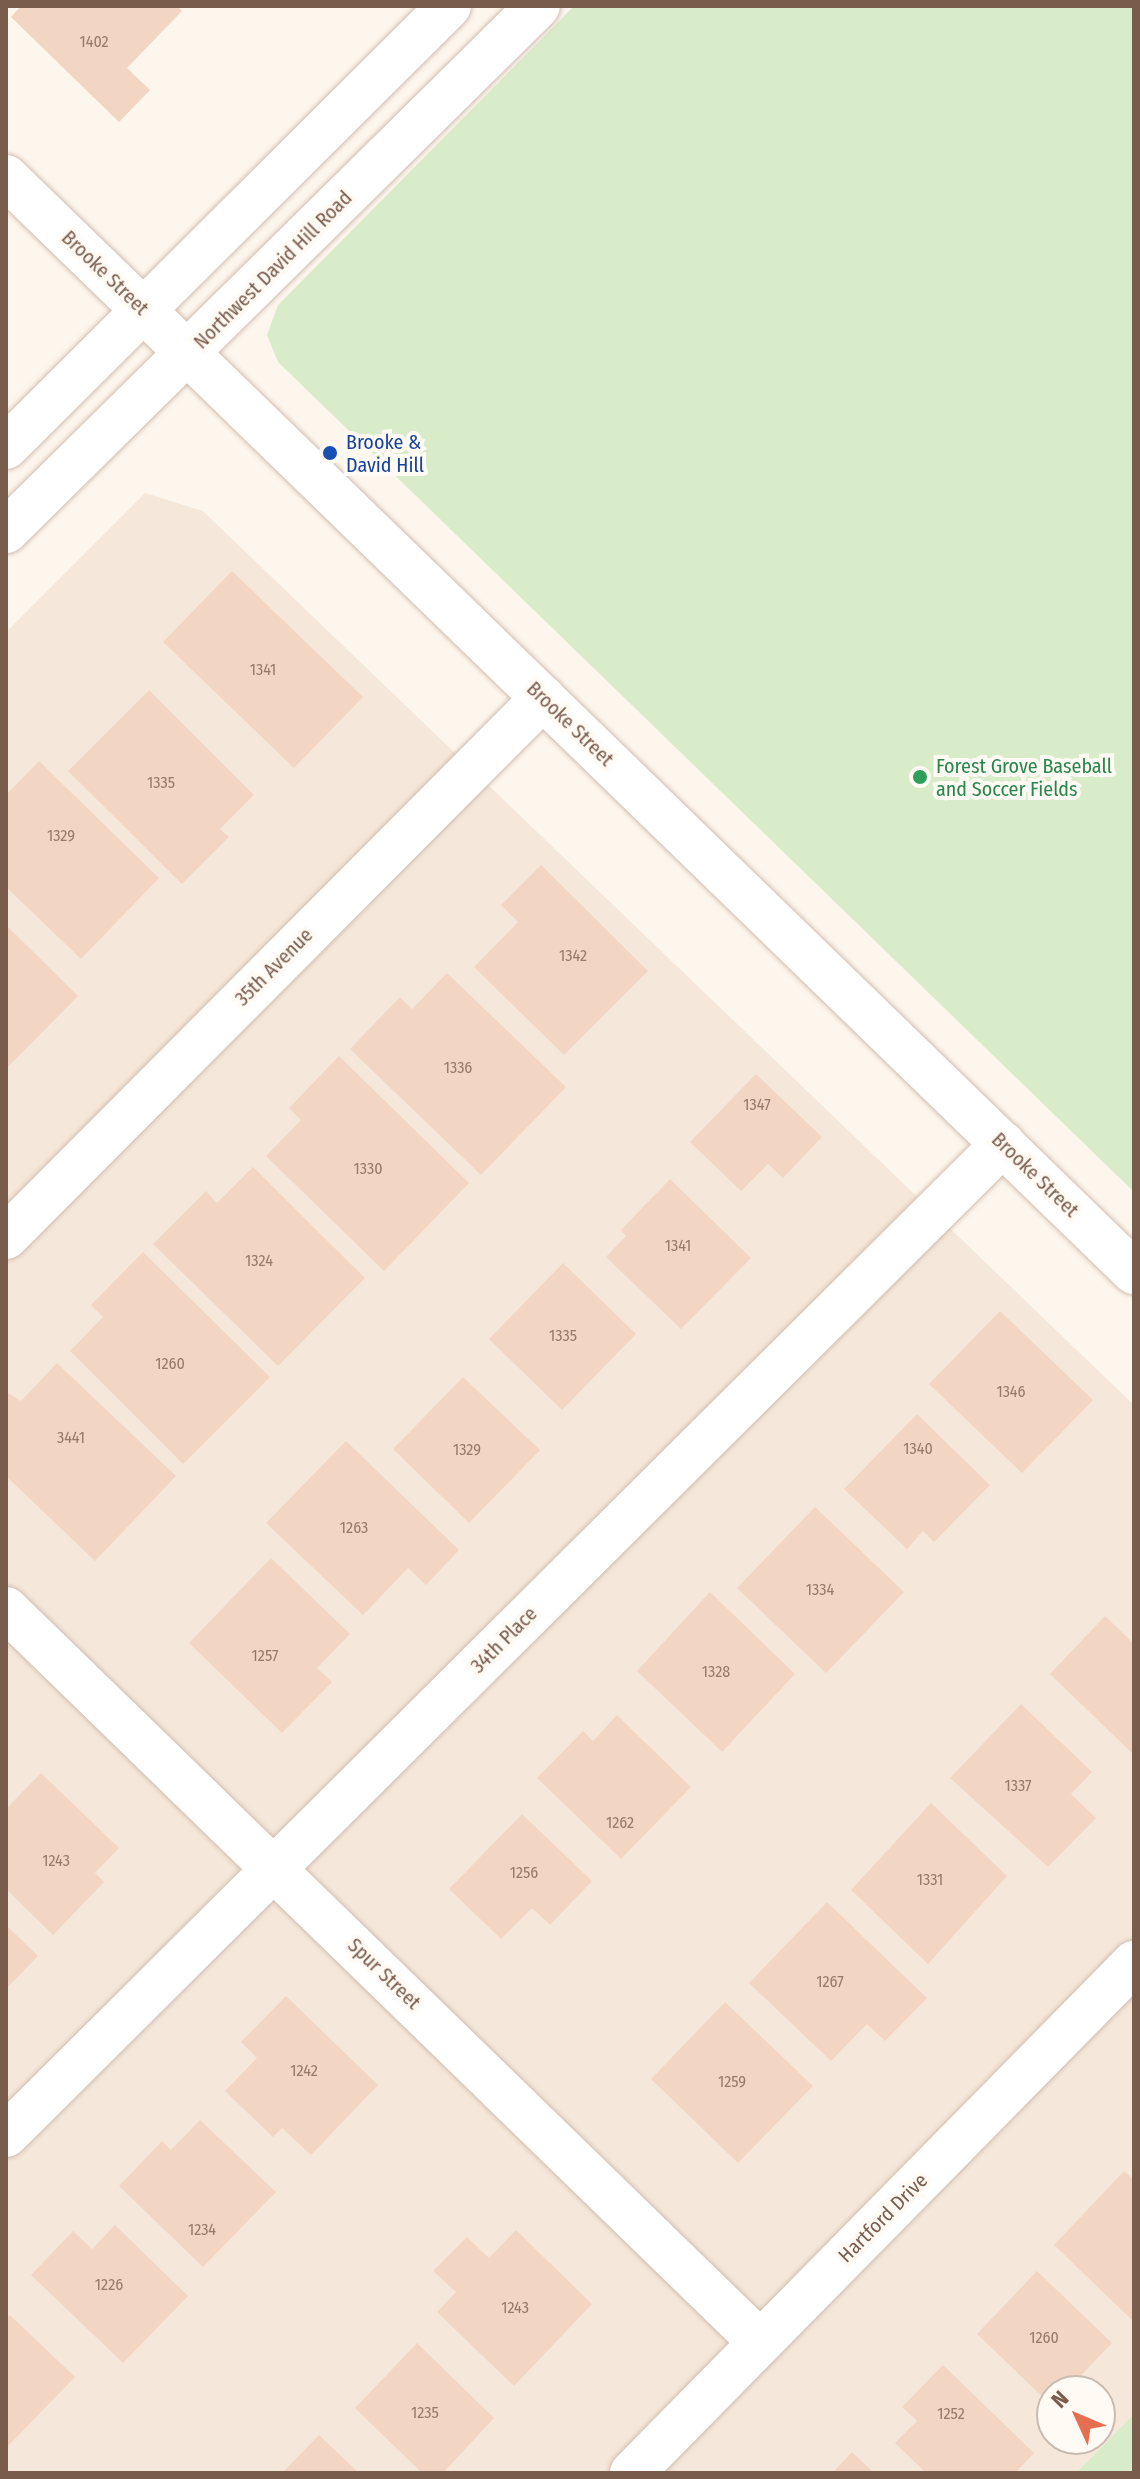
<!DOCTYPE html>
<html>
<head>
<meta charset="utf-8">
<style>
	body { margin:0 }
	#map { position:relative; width:1140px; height:2479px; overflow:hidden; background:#fdf6ec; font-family:"Fira Sans Condensed",sans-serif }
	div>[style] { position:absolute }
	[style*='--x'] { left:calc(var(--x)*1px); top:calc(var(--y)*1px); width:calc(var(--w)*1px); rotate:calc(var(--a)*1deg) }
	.residential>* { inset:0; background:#f5e8da }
	.green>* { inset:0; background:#d8ecc9 }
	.building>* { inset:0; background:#f3d5c3 }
	.roads { filter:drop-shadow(0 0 2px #d1beb0) drop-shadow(0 0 2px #d1beb0) }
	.street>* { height:44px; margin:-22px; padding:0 22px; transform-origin:22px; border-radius:22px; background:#fff }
	.secondary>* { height:44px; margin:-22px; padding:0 22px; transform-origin:22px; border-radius:22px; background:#fff }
	.dots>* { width:22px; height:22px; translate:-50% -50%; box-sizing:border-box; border:4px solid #fffaf3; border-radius:50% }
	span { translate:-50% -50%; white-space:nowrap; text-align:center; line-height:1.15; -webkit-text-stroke:8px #fffaf3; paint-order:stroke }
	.number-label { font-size:16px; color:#987a6a }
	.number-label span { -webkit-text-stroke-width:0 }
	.street-label { font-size:20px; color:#7a5c4d }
	.transit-label { font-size:20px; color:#164399 }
	.left { translate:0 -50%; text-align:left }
	.leisure-label { font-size:20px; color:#27864d }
	.frame { position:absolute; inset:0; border:8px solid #7a5c4d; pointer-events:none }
	.north { position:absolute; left:1036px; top:2375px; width:80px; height:80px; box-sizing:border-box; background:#fffaf3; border:2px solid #cabbb1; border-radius:50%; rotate:314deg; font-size:22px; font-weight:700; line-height:32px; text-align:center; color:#7a5c4d }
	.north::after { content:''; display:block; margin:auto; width:28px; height:36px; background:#e76f51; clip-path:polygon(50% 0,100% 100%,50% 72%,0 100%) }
</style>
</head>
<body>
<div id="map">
	<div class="residential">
		<div style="clip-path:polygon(evenodd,145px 493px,203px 511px,1134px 1405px,1134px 2414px,1076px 2473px,6px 2473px,6px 632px,145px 493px,1052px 2391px,1100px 2391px,1100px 2439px,1052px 2439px,1052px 2391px)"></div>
	</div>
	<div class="green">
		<div style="clip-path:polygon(574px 6px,1134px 6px,1134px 1192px,278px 362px,267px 335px,278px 305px)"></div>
		<div style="clip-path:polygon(1134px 2414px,1134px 2473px,1076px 2473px)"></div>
	</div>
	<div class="building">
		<div style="clip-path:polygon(21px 6px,177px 6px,182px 11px,127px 68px,150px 90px,119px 122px,11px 17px)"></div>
		<div style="clip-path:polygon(232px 571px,363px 697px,294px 768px,163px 642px)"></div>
		<div style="clip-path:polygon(149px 690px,254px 795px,220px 829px,229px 837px,182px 884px,68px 771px)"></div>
		<div style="clip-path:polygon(39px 761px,159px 878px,81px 959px,6px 887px,6px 795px)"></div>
		<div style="clip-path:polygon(541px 865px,648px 971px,564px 1055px,474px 967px,518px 922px,501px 905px)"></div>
		<div style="clip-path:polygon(6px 925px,78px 996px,6px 1069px)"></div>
		<div style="clip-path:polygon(447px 973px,566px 1087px,481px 1175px,350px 1049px,400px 997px,412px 1009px)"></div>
		<div style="clip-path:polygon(339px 1056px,469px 1183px,384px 1271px,266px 1156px,301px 1120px,289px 1108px)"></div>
		<div style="clip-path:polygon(756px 1074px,822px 1137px,783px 1178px,768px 1164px,741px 1191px,690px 1142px)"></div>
		<div style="clip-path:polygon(253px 1167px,365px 1278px,278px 1366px,153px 1244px,206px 1191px,217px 1203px)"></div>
		<div style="clip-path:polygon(670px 1179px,751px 1258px,681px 1329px,606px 1257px,626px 1236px,621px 1230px)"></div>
		<div style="clip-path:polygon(143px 1252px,270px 1377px,183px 1464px,70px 1351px,103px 1317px,91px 1305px)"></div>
		<div style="clip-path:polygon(563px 1263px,636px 1334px,562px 1410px,489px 1339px)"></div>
		<div style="clip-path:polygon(1000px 1311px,1093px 1400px,1022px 1473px,929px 1384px)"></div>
		<div style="clip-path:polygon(57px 1363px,176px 1476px,95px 1561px,6px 1476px,6px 1392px,21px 1401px)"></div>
		<div style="clip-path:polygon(463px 1377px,540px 1450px,469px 1523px,393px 1449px)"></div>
		<div style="clip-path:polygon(917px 1414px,990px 1485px,934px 1542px,923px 1531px,907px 1549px,844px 1489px)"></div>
		<div style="clip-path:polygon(346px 1441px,459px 1550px,426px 1585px,408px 1568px,363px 1615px,266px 1523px)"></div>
		<div style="clip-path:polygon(815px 1507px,904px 1592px,826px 1673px,737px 1588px)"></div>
		<div style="clip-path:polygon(271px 1558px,350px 1634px,317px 1668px,332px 1682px,282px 1733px,189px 1643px)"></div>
		<div style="clip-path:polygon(710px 1592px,795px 1674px,722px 1752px,637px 1671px)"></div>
		<div style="clip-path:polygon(1105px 1616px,1134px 1644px,1134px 1755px,1050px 1674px)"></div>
		<div style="clip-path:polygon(1021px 1704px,1092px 1772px,1071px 1794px,1096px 1818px,1048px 1867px,950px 1778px)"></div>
		<div style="clip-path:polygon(617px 1715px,691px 1787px,621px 1859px,537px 1778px,583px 1731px,593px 1741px)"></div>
		<div style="clip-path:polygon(41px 1773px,119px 1848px,95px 1873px,104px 1882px,53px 1935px,6px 1889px,6px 1809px)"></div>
		<div style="clip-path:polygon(931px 1803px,1007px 1876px,928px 1964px,851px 1890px)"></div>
		<div style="clip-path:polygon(522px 1814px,592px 1881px,550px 1925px,532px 1908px,501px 1939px,449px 1889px)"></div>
		<div style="clip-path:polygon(827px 1902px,927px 1998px,885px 2041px,867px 2024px,831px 2061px,749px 1983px)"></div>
		<div style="clip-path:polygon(6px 1925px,38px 1956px,6px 1989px)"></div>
		<div style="clip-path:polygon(286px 1996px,378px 2085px,311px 2155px,282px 2128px,273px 2137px,225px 2091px,257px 2058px,241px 2042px)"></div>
		<div style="clip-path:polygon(725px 2002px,813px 2086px,738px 2163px,651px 2079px)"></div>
		<div style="clip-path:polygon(200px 2120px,276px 2192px,203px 2267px,119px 2186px,162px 2141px,171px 2150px)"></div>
		<div style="clip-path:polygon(1124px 2171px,1134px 2180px,1134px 2322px,1054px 2245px)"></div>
		<div style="clip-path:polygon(115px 2225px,188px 2296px,123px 2363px,31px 2275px,73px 2231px,92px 2249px)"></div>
		<div style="clip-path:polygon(516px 2230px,592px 2304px,514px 2386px,437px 2312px,456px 2292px,433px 2271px,467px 2237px,489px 2258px)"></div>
		<div style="clip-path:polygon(1037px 2271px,1112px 2343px,1066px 2391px,1052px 2391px,1052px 2406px,977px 2334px)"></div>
		<div style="clip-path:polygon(10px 2315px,75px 2377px,6px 2448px,6px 2319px)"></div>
		<div style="clip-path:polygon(417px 2343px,494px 2418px,443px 2473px,422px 2473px,355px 2408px)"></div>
		<div style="clip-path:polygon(943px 2365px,1034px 2453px,1015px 2473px,926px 2473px,895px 2443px,917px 2421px,902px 2407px)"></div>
		<div style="clip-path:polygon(319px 2435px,359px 2473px,282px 2473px)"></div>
		<div style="clip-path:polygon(852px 2452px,874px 2473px,832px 2473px)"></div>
	</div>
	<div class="roads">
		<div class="street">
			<div style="--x:6;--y:177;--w:1572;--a:44.15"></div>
			<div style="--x:6;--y:1237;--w:761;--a:-45.11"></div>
			<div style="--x:6;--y:1609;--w:1052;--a:44.19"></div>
			<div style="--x:6;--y:2135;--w:1406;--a:-44.83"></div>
			<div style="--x:632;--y:2473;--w:716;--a:-45.45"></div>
		</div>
		<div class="secondary">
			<div style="--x:6;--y:447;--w:625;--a:-44.87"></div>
			<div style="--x:6;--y:531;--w:747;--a:-44.62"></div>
		</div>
	</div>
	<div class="dots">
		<div style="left:330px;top:453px;background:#1a4fb4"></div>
		<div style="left:920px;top:777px;background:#2e9e5b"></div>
	</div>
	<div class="number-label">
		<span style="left:94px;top:42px">1402</span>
		<span style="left:263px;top:670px">1341</span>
		<span style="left:161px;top:783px">1335</span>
		<span style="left:61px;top:836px">1329</span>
		<span style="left:573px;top:956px">1342</span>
		<span style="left:458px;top:1068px">1336</span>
		<span style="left:757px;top:1105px">1347</span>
		<span style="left:368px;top:1169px">1330</span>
		<span style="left:678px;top:1246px">1341</span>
		<span style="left:259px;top:1261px">1324</span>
		<span style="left:563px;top:1336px">1335</span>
		<span style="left:170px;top:1364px">1260</span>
		<span style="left:1011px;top:1392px">1346</span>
		<span style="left:71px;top:1438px">3441</span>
		<span style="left:918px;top:1449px">1340</span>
		<span style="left:467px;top:1450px">1329</span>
		<span style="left:354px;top:1528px">1263</span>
		<span style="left:820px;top:1590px">1334</span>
		<span style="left:265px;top:1656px">1257</span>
		<span style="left:716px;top:1672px">1328</span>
		<span style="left:1018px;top:1786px">1337</span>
		<span style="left:620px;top:1823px">1262</span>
		<span style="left:56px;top:1861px">1243</span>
		<span style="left:524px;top:1873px">1256</span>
		<span style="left:930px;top:1880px">1331</span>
		<span style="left:830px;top:1982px">1267</span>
		<span style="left:304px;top:2071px">1242</span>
		<span style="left:732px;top:2082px">1259</span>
		<span style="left:202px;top:2230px">1234</span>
		<span style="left:109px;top:2285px">1226</span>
		<span style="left:515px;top:2308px">1243</span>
		<span style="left:1044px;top:2338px">1260</span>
		<span style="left:425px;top:2413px">1235</span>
		<span style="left:951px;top:2414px">1252</span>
	</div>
	<div class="street-label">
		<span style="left:273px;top:270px;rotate:-45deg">Northwest David Hill Road</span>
		<span style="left:105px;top:273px;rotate:44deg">Brooke Street</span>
		<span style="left:570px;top:724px;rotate:44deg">Brooke Street</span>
		<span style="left:274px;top:967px;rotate:-45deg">35th Avenue</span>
		<span style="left:1035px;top:1175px;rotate:44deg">Brooke Street</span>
		<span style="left:504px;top:1640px;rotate:-45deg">34th Place</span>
		<span style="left:384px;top:1974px;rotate:44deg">Spur Street</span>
		<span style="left:883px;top:2218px;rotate:-45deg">Hartford Drive</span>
	</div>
	<div class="transit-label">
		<span class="left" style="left:346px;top:454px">Brooke &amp;<br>David Hill</span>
	</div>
	<div class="leisure-label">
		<span class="left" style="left:936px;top:778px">Forest Grove Baseball<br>and Soccer Fields</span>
	</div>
	<div class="frame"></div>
	<div class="north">N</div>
</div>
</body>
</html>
